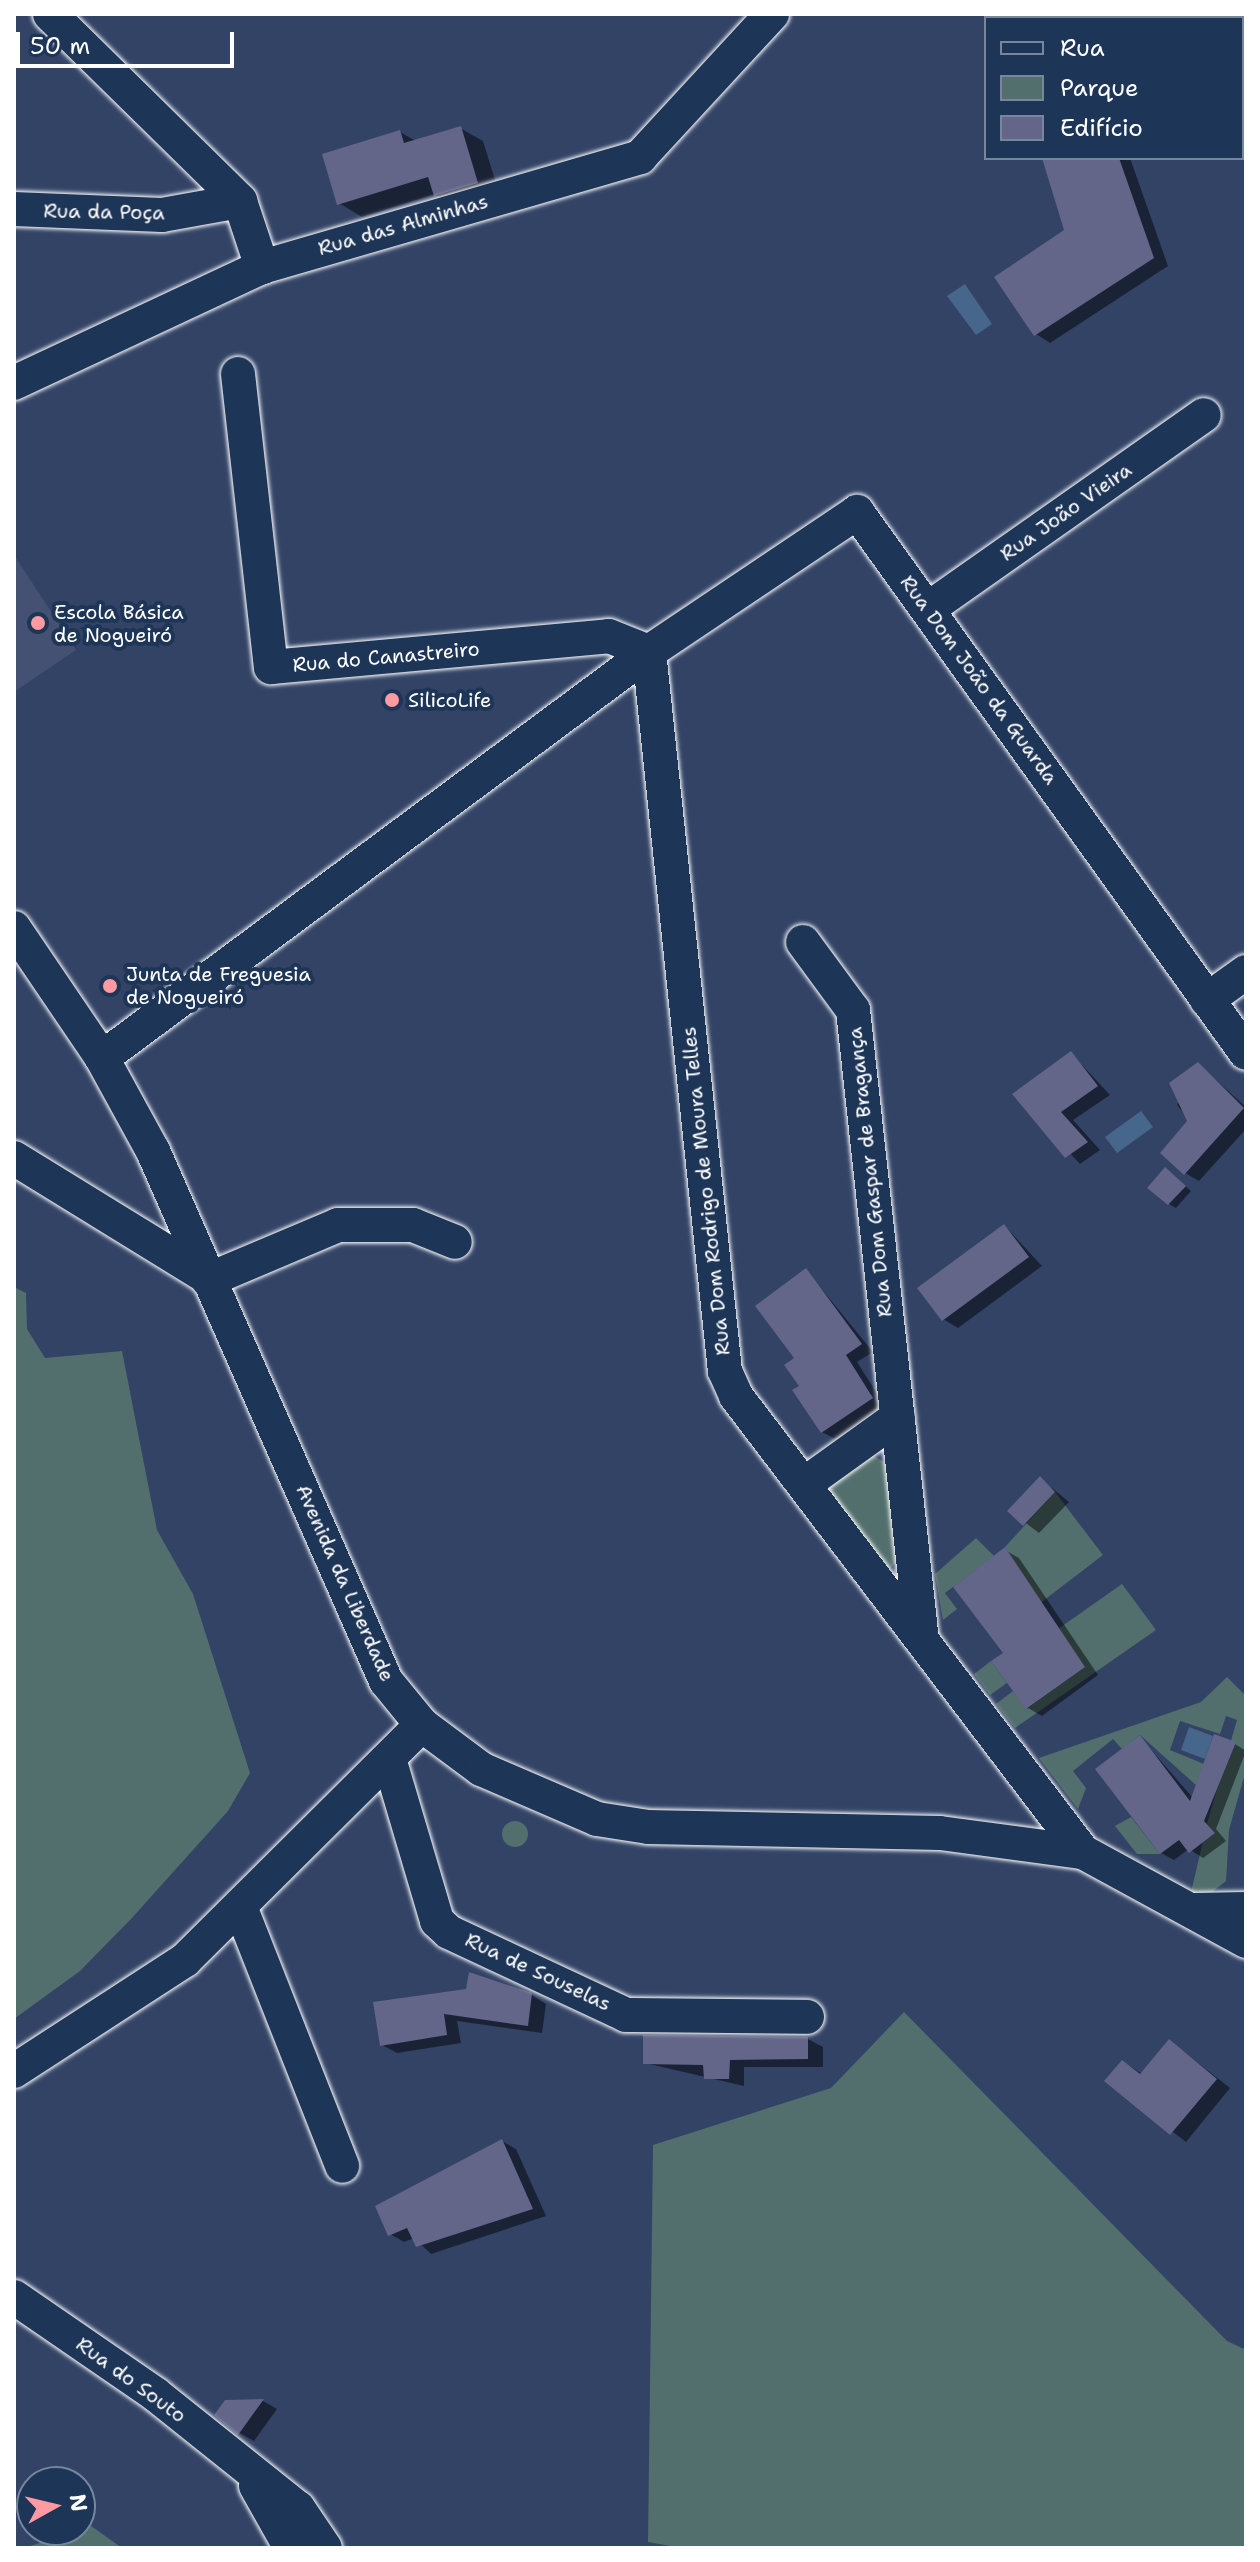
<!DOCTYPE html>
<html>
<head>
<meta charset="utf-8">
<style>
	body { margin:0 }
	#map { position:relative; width:1260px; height:2562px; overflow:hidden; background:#324366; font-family:"Shantell Sans",sans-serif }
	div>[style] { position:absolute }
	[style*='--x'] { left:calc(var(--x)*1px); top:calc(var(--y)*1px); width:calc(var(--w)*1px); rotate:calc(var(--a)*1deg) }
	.built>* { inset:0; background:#455173 }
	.green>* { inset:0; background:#526f6d }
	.round { border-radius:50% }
	.water>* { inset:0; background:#46668b }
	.shadow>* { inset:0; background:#0007 }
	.building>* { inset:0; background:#636589 }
	.roads { filter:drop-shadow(0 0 2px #fff) drop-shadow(0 0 2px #fff) }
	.minor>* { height:34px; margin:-17px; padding:0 17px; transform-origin:17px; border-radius:17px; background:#1d3557 }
	.dots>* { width:22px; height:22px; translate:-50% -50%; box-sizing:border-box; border:4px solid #1d3557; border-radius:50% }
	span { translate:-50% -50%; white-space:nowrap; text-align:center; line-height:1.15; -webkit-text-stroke:8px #1d3557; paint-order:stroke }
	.street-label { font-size:20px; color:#fff }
	.poi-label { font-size:20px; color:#fff }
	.left { translate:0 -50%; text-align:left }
	.frame { position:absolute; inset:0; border:16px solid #fff; pointer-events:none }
	.legend { position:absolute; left:984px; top:16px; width:260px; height:144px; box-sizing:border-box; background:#1d3557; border:2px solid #77869a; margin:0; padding:10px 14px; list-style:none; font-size:24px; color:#fff }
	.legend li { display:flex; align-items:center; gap:16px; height:40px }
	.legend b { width:40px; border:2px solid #77869a }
	.north { position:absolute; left:16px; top:2466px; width:80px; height:80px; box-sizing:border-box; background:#1d3557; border:2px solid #77869a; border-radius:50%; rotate:82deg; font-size:22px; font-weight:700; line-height:32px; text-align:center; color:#fff }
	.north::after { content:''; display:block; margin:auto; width:28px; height:36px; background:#ff9aa2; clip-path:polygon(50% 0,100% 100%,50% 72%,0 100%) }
	.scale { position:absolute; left:16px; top:32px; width:218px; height:36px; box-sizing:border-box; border:4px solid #fff; border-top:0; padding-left:10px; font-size:24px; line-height:28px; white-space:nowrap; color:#fff; -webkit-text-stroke:6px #1d3557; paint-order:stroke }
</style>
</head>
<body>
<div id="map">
	<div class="built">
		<div style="clip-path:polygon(14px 555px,76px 650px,14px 692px)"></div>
	</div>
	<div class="green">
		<div style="clip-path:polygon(14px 1287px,26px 1293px,27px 1329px,45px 1358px,122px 1351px,157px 1530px,193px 1594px,250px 1773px,228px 1811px,131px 1919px,80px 1971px,14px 2019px)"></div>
		<div style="clip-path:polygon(872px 1455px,888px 1464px,897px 1562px,889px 1569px,830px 1495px,831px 1482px)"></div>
		<div style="clip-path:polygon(1055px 1492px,1103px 1555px,1039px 1604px,1005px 1547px)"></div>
		<div style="clip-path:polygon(976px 1538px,994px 1556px,945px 1593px,957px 1609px,943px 1620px,935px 1574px)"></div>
		<div style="clip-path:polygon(1122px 1584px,1156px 1630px,1015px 1728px,996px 1704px,1013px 1691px,1027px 1709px,1084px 1667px,1058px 1629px)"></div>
		<div style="clip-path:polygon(991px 1661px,1007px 1683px,990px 1695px,974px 1674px)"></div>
		<div style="clip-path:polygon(1227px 1677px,1246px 1696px,1246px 1770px,1229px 1830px,1226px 1881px,1196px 1905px,1189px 1901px,1203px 1841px,1215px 1833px,1207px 1824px,1237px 1720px,1226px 1716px,1220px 1734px,1180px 1721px,1170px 1750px,1204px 1764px,1196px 1785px,1140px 1735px,1122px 1749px,1113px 1739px,1073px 1771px,1086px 1788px,1078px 1809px,1039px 1758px,1201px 1702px)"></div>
		<div style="clip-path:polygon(1131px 1817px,1160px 1854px,1137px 1854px,1115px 1826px)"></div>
		<div class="round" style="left:502px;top:1821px;width:26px;height:26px"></div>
		<div style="clip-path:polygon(904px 2012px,1227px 2341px,1246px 2350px,1246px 2548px,681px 2548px,648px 2542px,653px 2145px,831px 2088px)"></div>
		<div style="clip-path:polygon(87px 2523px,122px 2548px,24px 2548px,80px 2530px)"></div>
	</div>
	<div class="water">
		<div style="clip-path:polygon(965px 284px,992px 324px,976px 335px,947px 296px)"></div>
		<div style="clip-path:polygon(1141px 1111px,1153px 1127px,1117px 1153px,1105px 1137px)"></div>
		<div style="clip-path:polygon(1189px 1727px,1213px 1736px,1205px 1759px,1181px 1750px)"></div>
	</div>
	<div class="shadow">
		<div style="clip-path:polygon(1003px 14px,1102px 14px,1103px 18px,1004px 18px)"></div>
		<div style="clip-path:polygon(460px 128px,483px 141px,500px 196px,459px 208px,435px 194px,362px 217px,339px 203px,400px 132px,416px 141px)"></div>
		<div style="clip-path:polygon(1045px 158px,1130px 158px,1168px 266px,1050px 343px,1036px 334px,1066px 231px)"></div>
		<div style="clip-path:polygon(1071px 1053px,1110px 1095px,1073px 1120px,1100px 1150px,1080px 1164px,1015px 1094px)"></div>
		<div style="clip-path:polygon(1198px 1064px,1246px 1107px,1246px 1129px,1199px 1181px,1185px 1173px,1190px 1121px,1177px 1105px)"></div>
		<div style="clip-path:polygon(1172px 1174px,1191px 1191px,1176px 1208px,1169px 1204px)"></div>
		<div style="clip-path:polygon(1005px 1226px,1042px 1266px,958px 1328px,943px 1319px)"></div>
		<div style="clip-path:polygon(807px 1271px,873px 1352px,857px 1362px,885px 1406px,835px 1439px,822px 1432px,801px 1387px,797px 1359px)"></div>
		<div style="clip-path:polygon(1041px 1479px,1069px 1502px,1039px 1533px,1010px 1511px)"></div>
		<div style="clip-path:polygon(1005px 1550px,1019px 1558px,1098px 1675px,1042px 1716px,1028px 1708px,1006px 1654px)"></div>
		<div style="clip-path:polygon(1140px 1737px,1193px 1798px,1235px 1744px,1246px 1751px,1216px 1829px,1226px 1841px,1203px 1858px,1189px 1849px,1174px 1860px,1161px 1853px)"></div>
		<div style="clip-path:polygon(532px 1995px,546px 2004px,542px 2033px,457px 2021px,461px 2043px,397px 2053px,382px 2045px,376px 2003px)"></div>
		<div style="clip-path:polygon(808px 2039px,823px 2047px,823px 2067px,744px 2067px,744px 2086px,645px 2063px)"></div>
		<div style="clip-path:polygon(1170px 2041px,1230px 2088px,1186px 2142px,1107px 2081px,1123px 2062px,1142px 2074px)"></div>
		<div style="clip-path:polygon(502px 2141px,516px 2149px,546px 2216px,431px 2254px,414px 2238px,404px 2242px,390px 2234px)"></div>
		<div style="clip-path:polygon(263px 2401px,277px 2409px,254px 2441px,239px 2433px,226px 2402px)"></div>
	</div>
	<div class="building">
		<div style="clip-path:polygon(461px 126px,478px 183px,434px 196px,428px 177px,337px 205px,322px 154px,400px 130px,404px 143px)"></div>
		<div style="clip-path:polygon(1042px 158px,1119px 158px,1154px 258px,1034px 336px,994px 277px,1064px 230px)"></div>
		<div style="clip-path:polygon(1071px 1051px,1098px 1086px,1061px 1112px,1088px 1142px,1065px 1158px,1012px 1094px)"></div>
		<div style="clip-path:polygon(1198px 1062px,1244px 1108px,1184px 1175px,1160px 1153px,1187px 1121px,1169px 1083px)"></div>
		<div style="clip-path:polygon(1165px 1167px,1186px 1186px,1168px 1205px,1147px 1188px)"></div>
		<div style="clip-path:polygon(1004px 1224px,1029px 1257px,942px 1321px,917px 1288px)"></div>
		<div style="clip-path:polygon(806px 1268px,862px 1344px,846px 1355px,873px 1398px,821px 1433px,792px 1390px,799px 1386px,784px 1365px,794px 1358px,755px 1306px)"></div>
		<div style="clip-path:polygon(1040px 1476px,1055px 1492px,1023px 1526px,1007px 1511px)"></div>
		<div style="clip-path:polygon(1005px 1547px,1085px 1667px,1026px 1709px,991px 1661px,1003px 1653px,953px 1587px)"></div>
		<div style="clip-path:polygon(1214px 1734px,1236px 1742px,1204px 1821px,1215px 1833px,1189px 1853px,1179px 1840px,1160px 1854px,1095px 1769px,1140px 1735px,1190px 1801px)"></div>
		<div style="clip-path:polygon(469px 1972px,532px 1993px,528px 2026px,444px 2014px,447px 2035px,380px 2046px,373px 2002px,466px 1989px)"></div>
		<div style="clip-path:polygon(643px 2035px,808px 2037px,808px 2059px,730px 2060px,729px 2079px,704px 2079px,703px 2065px,643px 2064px)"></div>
		<div style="clip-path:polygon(1169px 2039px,1217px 2079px,1170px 2135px,1104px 2081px,1122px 2060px,1140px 2074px)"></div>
		<div style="clip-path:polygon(502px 2139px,533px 2209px,416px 2247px,407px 2228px,388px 2236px,375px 2206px)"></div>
		<div style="clip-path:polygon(264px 2399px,238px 2435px,214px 2415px,225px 2400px)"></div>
	</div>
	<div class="roads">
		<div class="minor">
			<div style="--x:50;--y:14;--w:267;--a:44.5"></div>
			<div style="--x:240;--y:201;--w:70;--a:71.6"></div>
			<div style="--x:1242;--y:99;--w:4;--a:-14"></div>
			<div style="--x:14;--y:209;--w:148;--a:2.3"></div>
			<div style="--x:162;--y:215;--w:79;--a:-10.2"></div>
			<div style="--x:238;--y:374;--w:295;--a:83.6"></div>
			<div style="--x:271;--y:667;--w:339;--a:-5.2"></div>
			<div style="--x:609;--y:636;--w:43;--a:21.8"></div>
			<div style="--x:14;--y:383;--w:274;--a:-25.1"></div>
			<div style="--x:262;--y:267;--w:394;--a:-16.2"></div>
			<div style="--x:640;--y:157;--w:195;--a:-47.3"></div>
			<div style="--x:928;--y:609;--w:337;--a:-35.1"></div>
			<div style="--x:649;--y:652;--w:723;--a:83.97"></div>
			<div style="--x:725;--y:1371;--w:27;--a:66"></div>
			<div style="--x:736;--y:1396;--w:573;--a:52.73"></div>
			<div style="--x:14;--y:928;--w:157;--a:55.9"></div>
			<div style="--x:102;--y:1058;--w:106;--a:61.3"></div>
			<div style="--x:153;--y:1151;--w:579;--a:66.27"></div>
			<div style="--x:386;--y:1681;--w:57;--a:50.7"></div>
			<div style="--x:422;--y:1725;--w:74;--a:36.7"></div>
			<div style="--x:481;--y:1769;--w:126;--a:23.3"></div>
			<div style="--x:597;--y:1819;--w:52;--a:8.9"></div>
			<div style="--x:648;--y:1827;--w:292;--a:1.2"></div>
			<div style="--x:940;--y:1833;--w:144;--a:7.6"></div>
			<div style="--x:1083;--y:1852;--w:186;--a:28.6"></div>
			<div style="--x:803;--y:942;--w:84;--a:53.7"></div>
			<div style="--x:853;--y:1010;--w:626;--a:83.76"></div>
			<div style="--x:1207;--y:1000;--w:48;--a:-35.7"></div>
			<div style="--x:102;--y:1058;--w:681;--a:-36.58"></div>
			<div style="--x:649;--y:652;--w:251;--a:-33.9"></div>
			<div style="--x:857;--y:512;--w:666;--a:54.28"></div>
			<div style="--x:14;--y:1158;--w:225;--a:31.6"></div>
			<div style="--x:208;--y:1280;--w:141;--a:-22.9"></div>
			<div style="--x:338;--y:1225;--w:75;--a:0"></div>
			<div style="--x:413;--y:1225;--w:45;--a:22"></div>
			<div style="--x:806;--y:1483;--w:113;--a:-35.7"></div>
			<div style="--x:390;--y:1762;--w:166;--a:73.5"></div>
			<div style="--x:437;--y:1921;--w:16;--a:43"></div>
			<div style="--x:449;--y:1932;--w:195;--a:25.1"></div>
			<div style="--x:626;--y:2015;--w:181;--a:0.6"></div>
			<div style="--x:241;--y:1909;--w:276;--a:68.5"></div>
			<div style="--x:1194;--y:1910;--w:52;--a:-1.1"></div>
			<div style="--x:14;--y:2071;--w:204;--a:-33"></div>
			<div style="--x:185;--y:1960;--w:334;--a:-44.8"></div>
			<div style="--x:14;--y:2297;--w:171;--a:34.5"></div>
			<div style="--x:155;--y:2394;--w:183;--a:38.6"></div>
			<div style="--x:298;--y:2508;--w:48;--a:56"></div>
			<div style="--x:256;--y:2486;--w:71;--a:60.6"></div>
		</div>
	</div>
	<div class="dots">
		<div style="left:38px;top:623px;background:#ff9aa2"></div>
		<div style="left:392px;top:700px;background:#ff9aa2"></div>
		<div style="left:110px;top:986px;background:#ff9aa2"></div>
	</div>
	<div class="street-label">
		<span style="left:104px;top:212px;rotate:1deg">Rua da Poça</span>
		<span style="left:403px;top:225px;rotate:-16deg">Rua das Alminhas</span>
		<span style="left:1066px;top:512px;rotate:-35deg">Rua João Vieira</span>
		<span style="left:386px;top:657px;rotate:-5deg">Rua do Canastreiro</span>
		<span style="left:979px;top:680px;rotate:54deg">Rua Dom João da Guarda</span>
		<span style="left:870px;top:1172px;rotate:-96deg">Rua Dom Gaspar de Bragança</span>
		<span style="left:706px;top:1191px;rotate:-96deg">Rua Dom Rodrigo de Moura Telles</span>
		<span style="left:345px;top:1583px;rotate:66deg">Avenida da Liberdade</span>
		<span style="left:538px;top:1972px;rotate:25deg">Rua de Souselas</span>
		<span style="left:131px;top:2380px;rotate:36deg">Rua do Souto</span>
	</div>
	<div class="poi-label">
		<span class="left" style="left:54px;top:624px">Escola Básica<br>de Nogueiró</span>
		<span class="left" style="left:408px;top:700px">SilicoLife</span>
		<span class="left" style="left:126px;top:986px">Junta de Freguesia<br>de Nogueiró</span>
	</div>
	<div class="frame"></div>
	<ul class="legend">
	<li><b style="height:10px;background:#1d3557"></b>Rua</li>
	<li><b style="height:22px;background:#526f6d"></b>Parque</li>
	<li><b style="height:22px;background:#636589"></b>Edifício</li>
	</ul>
	<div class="north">N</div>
	<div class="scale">50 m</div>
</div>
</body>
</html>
